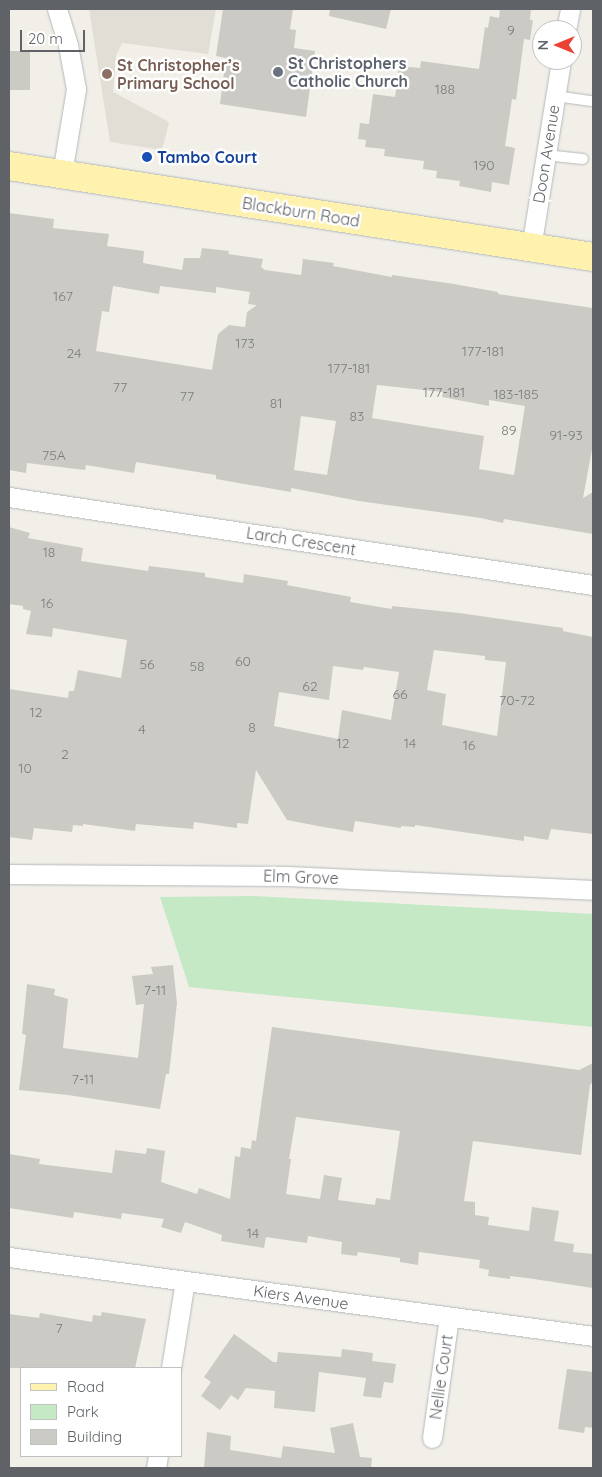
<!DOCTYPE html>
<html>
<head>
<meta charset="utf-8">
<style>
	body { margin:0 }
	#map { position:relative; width:602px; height:1477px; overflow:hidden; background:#f1efe8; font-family:Quicksand,sans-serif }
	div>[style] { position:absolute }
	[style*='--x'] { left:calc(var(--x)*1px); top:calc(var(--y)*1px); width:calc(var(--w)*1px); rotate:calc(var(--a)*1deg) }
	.education>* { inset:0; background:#e1ded6 }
	.green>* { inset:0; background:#c5e8c5 }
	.building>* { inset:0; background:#cccac5 }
	.roads { filter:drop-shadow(0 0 1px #b5b8bc) drop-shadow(0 0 1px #b5b8bc) }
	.service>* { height:10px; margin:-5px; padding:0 5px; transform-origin:5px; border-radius:5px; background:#fff }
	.minor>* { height:19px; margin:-9.5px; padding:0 9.5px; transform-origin:9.5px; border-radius:9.5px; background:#fff }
	.primary>* { height:28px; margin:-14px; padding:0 14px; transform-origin:14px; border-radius:14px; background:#fff2af }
	.dots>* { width:14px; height:14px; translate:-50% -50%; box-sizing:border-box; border:2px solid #fff; border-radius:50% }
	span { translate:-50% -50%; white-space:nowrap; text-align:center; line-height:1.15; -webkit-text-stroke:5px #fff; paint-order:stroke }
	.number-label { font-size:14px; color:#7a7d7f }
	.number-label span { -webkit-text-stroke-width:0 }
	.worship-label { font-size:16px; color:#5b616d; font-weight:700 }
	.left { translate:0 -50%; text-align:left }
	.education-label { font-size:16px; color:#785e54; font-weight:700 }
	.street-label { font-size:16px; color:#5f6368 }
	.transit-label { font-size:16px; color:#164399; font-weight:700 }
	.frame { position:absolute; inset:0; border:10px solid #5f6368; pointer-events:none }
	.legend { position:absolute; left:20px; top:1367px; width:162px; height:90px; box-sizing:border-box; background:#fff; border:1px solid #bfc1c3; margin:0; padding:6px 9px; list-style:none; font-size:15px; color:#5f6368 }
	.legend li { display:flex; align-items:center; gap:10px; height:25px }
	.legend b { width:25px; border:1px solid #bfc1c3 }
	.north { position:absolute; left:532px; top:20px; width:50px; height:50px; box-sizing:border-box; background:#fff; border:1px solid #bfc1c3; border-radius:50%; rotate:270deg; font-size:14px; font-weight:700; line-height:20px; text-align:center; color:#5f6368 }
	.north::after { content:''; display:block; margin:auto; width:18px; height:22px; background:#ea4335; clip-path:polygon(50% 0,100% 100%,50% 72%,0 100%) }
	.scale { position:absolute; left:20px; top:30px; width:65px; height:22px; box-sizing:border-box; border:2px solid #5f6368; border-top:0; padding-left:6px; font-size:15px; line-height:18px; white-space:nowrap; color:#5f6368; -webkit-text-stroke:4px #fff; paint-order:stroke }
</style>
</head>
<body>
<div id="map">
	<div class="education">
		<div style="clip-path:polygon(89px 9px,216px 9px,208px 54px,122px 43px,116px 56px,113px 92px,169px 122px,162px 150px,110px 142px)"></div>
	</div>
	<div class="green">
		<div style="clip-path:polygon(254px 896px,593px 914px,593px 1027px,189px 987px,160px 897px)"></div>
	</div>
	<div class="building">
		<div style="clip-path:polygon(223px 9px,293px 9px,290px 29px,296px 30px,294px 48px,315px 51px,306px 117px,220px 104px,226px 58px,216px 56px)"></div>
		<div style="clip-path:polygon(330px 9px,391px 9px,386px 29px,329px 16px)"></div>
		<div style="clip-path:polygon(500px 9px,531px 9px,530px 20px,533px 20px,530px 40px,524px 39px,516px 100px,512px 99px,505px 146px,515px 148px,509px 185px,492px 182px,491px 192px,459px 186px,460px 181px,436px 178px,437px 171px,423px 169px,424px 161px,384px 156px,385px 149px,365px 147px,366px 140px,358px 139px,360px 123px,369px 124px,373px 94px,395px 97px,399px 66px,420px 68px,421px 61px,479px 69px,485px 27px,488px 28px,490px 16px,499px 18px)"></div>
		<div style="clip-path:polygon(9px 51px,30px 51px,30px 90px,9px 90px)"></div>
		<div style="clip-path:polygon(evenodd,9px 213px,54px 219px,53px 228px,109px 234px,107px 246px,144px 251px,143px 263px,182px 270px,184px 258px,200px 258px,202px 248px,229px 251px,228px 254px,263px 259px,261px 267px,265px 270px,301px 275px,303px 259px,334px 263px,333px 266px,392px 277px,392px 275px,454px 284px,498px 292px,498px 294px,593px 308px,593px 444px,583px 498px,593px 492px,593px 534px,504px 519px,503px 523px,481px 518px,359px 501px,291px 488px,291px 492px,216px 479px,216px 475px,136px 462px,134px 473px,86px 465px,85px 470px,27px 463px,26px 473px,9px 470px,9px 213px,113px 286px,159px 294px,160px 286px,216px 293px,216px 287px,250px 292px,248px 304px,257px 305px,247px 312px,245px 327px,229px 325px,218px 334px,212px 370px,96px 351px,102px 311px,109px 312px,113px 286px,9px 213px,377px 385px,443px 392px,442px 397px,489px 406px,489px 400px,525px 406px,514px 475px,479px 469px,484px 436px,372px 418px,377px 385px,9px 213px,301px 416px,336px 421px,327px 475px,294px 470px,301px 416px)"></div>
		<div style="clip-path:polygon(evenodd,9px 527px,30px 533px,28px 538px,83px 548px,81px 561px,148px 571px,149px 566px,205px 573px,205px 577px,243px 583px,244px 574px,288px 581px,287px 585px,351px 597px,350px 602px,392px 609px,392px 606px,459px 613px,563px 628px,563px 631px,593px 637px,593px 834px,551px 829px,548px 840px,524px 836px,524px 841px,415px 825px,415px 827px,401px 826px,401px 828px,355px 821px,353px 832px,318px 826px,287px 820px,256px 770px,248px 824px,237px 823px,237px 828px,194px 822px,193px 829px,136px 824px,135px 831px,83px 824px,83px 826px,73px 825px,72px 832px,34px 828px,32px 840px,9px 837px,9px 689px,68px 698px,69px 691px,74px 691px,78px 670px,121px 678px,127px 640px,53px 628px,52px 637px,26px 634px,31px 611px,23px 609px,23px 606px,9px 604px,9px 527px,434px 650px,485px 656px,485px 660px,506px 662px,497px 736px,442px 725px,446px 694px,427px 690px,434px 650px,9px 527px,333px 666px,363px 670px,364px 667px,399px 672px,391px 720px,342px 710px,338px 739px,274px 726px,279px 692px,329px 700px,333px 666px)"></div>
		<div style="clip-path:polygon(173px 965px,177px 1003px,169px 1074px,166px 1074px,160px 1109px,68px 1095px,19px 1090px,26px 1035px,22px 1034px,27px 984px,55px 989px,54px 995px,68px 999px,63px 1048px,138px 1058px,144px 1004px,136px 1005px,132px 976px,153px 974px,151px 967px)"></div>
		<div style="clip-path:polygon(evenodd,272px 1027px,579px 1070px,593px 1063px,593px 1081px,590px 1085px,581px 1155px,473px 1141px,464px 1201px,475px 1202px,475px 1215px,489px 1217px,488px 1225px,529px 1231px,532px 1207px,559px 1211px,554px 1241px,574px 1244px,573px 1252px,593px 1254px,593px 1288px,527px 1278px,510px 1276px,510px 1279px,488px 1276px,489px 1270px,479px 1268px,480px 1260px,419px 1252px,418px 1265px,400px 1262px,400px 1258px,358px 1252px,357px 1256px,341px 1254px,342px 1242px,308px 1236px,307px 1243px,266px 1237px,264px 1248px,221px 1241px,222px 1235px,185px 1222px,181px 1233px,161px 1227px,164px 1219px,122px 1213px,121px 1219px,74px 1212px,73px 1218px,9px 1208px,9px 1154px,40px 1159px,39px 1164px,112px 1173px,115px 1150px,146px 1154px,147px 1148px,165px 1151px,161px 1182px,197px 1194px,199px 1188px,230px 1199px,235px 1156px,240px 1157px,241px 1147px,251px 1149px,252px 1140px,256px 1141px,272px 1027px,296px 1117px,400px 1131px,390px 1200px,376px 1198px,375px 1205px,338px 1200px,342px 1178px,324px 1175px,320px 1199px,286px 1194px,291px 1159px,289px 1159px,296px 1117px)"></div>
		<div style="clip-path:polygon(102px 1312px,146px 1319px,135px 1368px,9px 1368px,9px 1314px,39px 1318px,40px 1313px,92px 1322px,93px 1315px,101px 1316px)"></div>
		<div style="clip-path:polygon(234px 1334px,273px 1362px,277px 1362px,278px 1352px,341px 1357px,342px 1349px,373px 1353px,372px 1361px,396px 1364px,393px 1383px,384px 1382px,381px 1398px,363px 1396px,366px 1378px,319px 1372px,315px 1412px,274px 1408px,275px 1391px,246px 1388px,238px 1400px,231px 1395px,220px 1410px,201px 1396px,211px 1382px,204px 1377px)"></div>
		<div style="clip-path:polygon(567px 1369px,593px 1372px,593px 1428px,585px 1427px,584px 1433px,558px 1429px)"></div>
		<div style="clip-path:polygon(353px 1423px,360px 1457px,372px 1458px,371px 1468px,204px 1468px,207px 1432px,231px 1436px,230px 1450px,281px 1458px,283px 1446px,335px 1453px,330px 1428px)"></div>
	</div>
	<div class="roads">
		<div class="service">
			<div style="--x:555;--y:96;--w:37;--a:8"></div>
			<div style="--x:545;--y:155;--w:38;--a:6"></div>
		</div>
		<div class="minor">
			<div style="--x:57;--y:9;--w:38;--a:73"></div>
			<div style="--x:68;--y:45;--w:45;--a:79.7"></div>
			<div style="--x:76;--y:89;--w:86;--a:99.4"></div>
			<div style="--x:566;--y:30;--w:21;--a:-79"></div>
			<div style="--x:531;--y:248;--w:190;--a:-80.9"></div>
			<div style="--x:9;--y:497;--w:591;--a:8.57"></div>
			<div style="--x:9;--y:874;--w:278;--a:0.4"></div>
			<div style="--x:287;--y:876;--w:306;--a:2.6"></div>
			<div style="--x:9;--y:1257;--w:589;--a:7.7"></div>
			<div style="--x:171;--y:1368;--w:88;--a:-80.9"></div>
			<div style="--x:432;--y:1438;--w:122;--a:-82"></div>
			<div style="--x:156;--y:1468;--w:12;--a:-81"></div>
		</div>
		<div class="primary">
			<div style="--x:9;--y:166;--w:591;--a:8.86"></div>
		</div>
	</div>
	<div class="dots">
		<div style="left:278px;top:72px;background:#6b7280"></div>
		<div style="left:107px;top:74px;background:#8d6e63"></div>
		<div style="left:147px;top:157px;background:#1a4fb4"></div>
	</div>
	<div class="number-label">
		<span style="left:511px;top:30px">9</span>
		<span style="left:445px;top:89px">188</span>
		<span style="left:484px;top:165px">190</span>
		<span style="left:63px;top:296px">167</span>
		<span style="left:245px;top:343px">173</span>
		<span style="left:483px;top:351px">177-181</span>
		<span style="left:74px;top:353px">24</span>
		<span style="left:349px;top:368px">177-181</span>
		<span style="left:120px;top:387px">77</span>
		<span style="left:444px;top:392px">177-181</span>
		<span style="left:516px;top:394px">183-185</span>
		<span style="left:187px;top:396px">77</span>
		<span style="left:276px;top:403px">81</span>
		<span style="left:357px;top:416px">83</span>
		<span style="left:509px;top:430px">89</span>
		<span style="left:566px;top:435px">91-93</span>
		<span style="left:54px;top:455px">75A</span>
		<span style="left:49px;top:552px">18</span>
		<span style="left:47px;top:603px">16</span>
		<span style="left:243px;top:661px">60</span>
		<span style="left:147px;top:664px">56</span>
		<span style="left:197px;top:666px">58</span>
		<span style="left:310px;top:686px">62</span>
		<span style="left:400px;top:694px">66</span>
		<span style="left:517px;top:700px">70-72</span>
		<span style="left:36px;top:712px">12</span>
		<span style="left:252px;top:727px">8</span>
		<span style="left:142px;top:729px">4</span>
		<span style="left:343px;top:743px">12</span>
		<span style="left:410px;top:743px">14</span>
		<span style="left:469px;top:745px">16</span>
		<span style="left:65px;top:754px">2</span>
		<span style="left:25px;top:768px">10</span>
		<span style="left:155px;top:990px">7-11</span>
		<span style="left:83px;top:1079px">7-11</span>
		<span style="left:253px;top:1233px">14</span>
		<span style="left:59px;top:1328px">7</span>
	</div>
	<div class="worship-label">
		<span class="left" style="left:288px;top:72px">St Christophers<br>Catholic Church</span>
	</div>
	<div class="education-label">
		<span class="left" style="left:117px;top:74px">St Christopher’s<br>Primary School</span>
	</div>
	<div class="street-label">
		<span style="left:546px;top:154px;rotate:-81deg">Doon Avenue</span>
		<span style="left:301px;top:212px;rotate:9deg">Blackburn Road</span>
		<span style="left:301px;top:541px;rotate:9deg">Larch Crescent</span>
		<span style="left:301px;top:877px;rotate:2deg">Elm Grove</span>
		<span style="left:301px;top:1297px;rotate:8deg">Kiers Avenue</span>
		<span style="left:441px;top:1377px;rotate:-82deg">Nellie Court</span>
	</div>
	<div class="transit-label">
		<span class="left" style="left:157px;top:157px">Tambo Court</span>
	</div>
	<div class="frame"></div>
	<ul class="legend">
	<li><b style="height:6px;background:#fff2af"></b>Road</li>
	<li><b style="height:14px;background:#c5e8c5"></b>Park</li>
	<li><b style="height:14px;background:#cccac5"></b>Building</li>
	</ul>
	<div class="north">N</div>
	<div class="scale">20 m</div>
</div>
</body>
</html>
